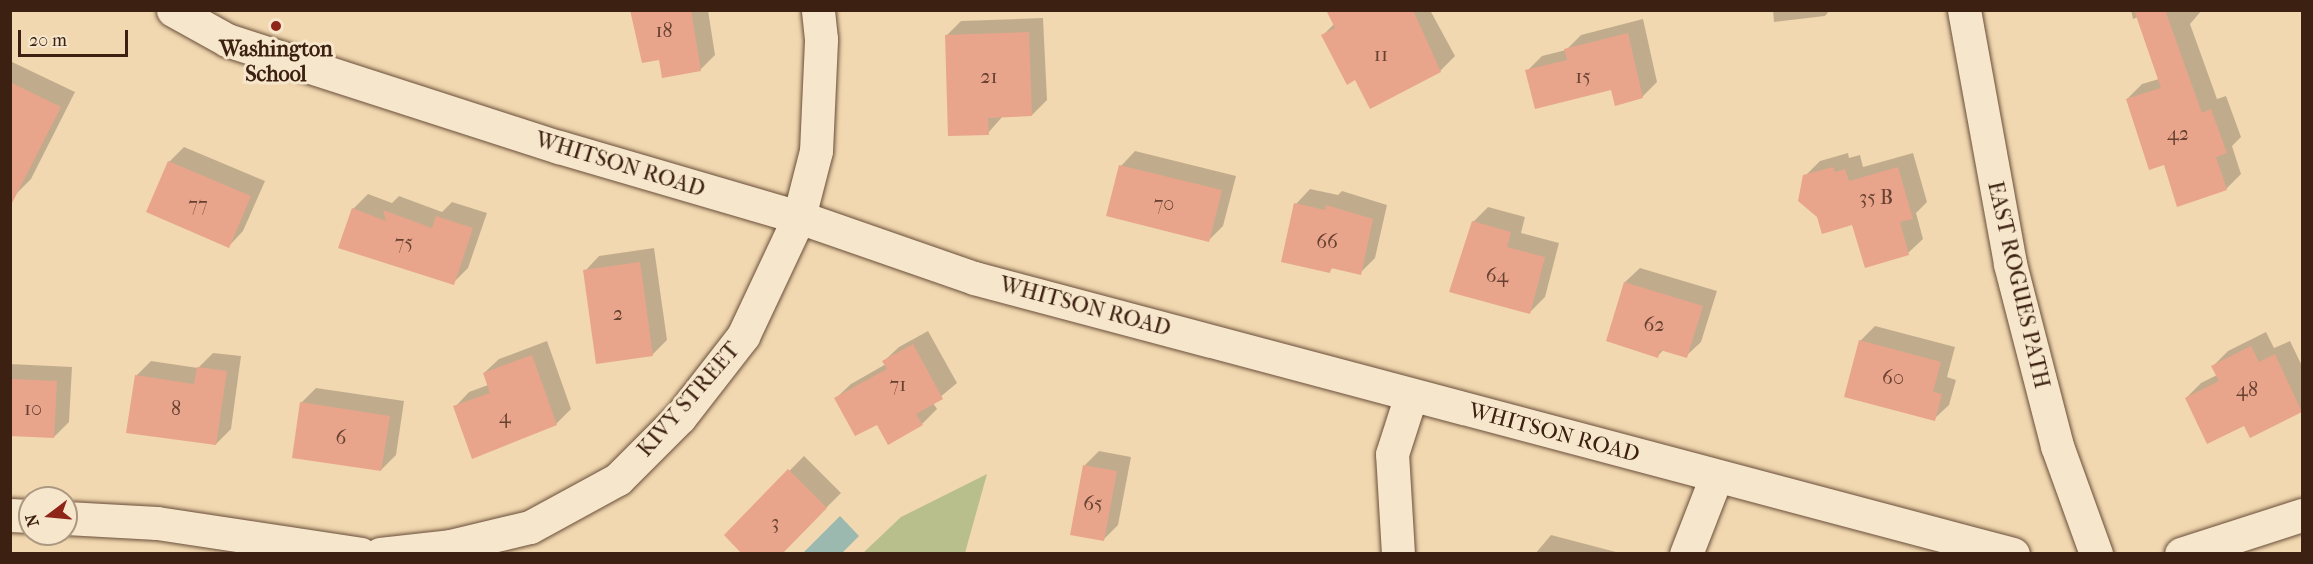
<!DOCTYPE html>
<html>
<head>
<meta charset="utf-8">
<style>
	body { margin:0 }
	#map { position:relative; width:2313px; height:564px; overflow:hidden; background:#f1d8b0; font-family:"IM FELL French Canon",serif }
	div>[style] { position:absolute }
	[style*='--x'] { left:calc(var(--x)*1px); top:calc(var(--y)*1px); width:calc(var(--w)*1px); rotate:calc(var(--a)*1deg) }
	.green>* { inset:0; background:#b9bf8c }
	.water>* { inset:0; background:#9bb9af }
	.shadow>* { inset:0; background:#0003 }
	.building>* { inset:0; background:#e9a48c }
	.roads { filter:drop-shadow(0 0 2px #694e39) drop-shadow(0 0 2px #694e39) }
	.minor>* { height:33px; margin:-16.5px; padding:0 16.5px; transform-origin:16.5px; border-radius:16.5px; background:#f6e6cc }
	.dots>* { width:16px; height:16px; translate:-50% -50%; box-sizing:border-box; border:3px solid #f6e6cc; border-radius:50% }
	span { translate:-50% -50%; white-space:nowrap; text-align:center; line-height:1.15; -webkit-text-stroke:6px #f6e6cc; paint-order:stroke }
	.number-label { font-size:20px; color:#674130 }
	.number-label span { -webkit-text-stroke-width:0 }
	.poi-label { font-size:22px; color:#3c2011; font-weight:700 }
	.street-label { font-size:22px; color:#3c2011 }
	.frame { position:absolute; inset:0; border:12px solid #3c2011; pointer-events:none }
	.north { position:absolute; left:18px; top:486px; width:60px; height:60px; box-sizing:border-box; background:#f6e6cc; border:2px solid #ac9781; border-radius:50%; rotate:254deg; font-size:16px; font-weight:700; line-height:24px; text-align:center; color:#3c2011 }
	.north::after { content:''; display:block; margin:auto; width:21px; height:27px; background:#8f2418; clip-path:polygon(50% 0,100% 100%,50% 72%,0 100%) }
	.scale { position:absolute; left:18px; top:30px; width:110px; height:27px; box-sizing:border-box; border:3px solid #3c2011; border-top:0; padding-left:8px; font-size:18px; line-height:21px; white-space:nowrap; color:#3c2011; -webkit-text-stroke:4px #f6e6cc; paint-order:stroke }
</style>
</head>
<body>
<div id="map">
	<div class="green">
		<div style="clip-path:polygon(987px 474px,965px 553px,863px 553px,901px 517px)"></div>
	</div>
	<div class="water">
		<div style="clip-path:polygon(840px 516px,859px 536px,842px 553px,803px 553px)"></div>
	</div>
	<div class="shadow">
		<div style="clip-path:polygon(632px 10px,708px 10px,715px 55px,700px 70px,660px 58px,643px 61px)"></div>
		<div style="clip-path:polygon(1327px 10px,1430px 10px,1455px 56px,1440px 71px,1371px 107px,1356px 78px,1323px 35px,1334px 24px)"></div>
		<div style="clip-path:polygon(1773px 10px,1830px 10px,1825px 16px,1774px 22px)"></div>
		<div style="clip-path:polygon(2131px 10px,2202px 10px,2190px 24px,2217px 99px,2226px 96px,2241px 137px,2232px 146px,2241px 174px,2226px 189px,2165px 163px,2127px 99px,2142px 84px,2159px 79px,2138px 17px,2133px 19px)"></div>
		<div style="clip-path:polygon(1043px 18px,1047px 100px,1032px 115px,1003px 116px,988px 133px,946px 36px,961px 21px)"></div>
		<div style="clip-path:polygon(1643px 19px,1657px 82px,1642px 97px,1527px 71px,1542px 56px,1566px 50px,1581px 35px)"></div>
		<div style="clip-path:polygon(10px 61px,75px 92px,31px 179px,16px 194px,10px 191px)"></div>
		<div style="clip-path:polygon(184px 147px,265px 181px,243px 231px,229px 246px,169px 162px)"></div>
		<div style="clip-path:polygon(1135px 151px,1236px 176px,1223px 226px,1208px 241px,1121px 166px)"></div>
		<div style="clip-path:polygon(1848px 153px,1849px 158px,1860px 155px,1863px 167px,1913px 153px,1927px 202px,1916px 213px,1923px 239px,1908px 253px,1853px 223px,1805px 176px,1820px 161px)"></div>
		<div style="clip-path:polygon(1310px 189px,1338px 195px,1342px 191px,1387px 205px,1375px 258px,1360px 273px,1333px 267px,1330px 271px,1296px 204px)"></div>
		<div style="clip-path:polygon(368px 194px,392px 203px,399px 196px,442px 212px,452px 202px,487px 213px,468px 268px,453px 283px,353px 209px)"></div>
		<div style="clip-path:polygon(1488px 207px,1525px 217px,1521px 233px,1559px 243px,1545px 297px,1530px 312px,1473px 222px)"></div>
		<div style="clip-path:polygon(654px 248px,667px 340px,652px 355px,585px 271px,599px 256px)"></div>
		<div style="clip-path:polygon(1640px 268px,1717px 291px,1701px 342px,1686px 356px,1664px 349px,1658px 356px,1608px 340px,1625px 282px)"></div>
		<div style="clip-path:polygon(1875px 326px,1955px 347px,1947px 377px,1956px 380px,1949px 405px,1934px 419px,1860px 341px)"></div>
		<div style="clip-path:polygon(928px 331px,957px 383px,933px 403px,937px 409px,922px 424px,877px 423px,836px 398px,851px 384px,886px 364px,884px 361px,899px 347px)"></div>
		<div style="clip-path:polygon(2266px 332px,2274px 348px,2290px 341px,2302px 366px,2302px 410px,2250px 436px,2244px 424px,2186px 398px,2201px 383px,2217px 375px,2213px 366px,2228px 351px)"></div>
		<div style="clip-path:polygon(547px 341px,571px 409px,556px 424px,455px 407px,469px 392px,488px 385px,484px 373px,499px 359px)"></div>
		<div style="clip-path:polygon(213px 353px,241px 356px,231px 429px,216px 444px,136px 376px,151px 361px,198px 368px)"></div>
		<div style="clip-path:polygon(10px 364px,72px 367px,69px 422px,54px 437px,10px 435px)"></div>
		<div style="clip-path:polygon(316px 388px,404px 401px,396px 455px,381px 470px,301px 403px)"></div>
		<div style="clip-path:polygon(1099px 451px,1131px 457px,1118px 525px,1103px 540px,1085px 465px)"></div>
		<div style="clip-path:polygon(804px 456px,841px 493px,780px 554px,726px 535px)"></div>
		<div style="clip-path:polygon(1551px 535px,1616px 552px,1535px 554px)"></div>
	</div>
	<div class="building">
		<div style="clip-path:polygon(630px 10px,691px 10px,701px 71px,662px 78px,659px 60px,642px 63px)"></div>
		<div style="clip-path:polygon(1326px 10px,1413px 10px,1441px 72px,1370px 109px,1355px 80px,1347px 85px,1321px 35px,1335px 28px)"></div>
		<div style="clip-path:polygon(2134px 10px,2165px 10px,2202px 113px,2211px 109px,2227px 153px,2216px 157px,2227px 190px,2177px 207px,2164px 165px,2149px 170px,2126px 99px,2161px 88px)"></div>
		<div style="clip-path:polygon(1029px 32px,1032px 116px,988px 118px,989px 135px,948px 136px,945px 35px)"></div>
		<div style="clip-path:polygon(1628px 33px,1643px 98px,1615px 106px,1611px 90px,1535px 109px,1525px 70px,1567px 60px,1564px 49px)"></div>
		<div style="clip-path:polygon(10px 82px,61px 107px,10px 207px)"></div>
		<div style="clip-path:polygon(168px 161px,251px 196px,229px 248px,146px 212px)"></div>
		<div style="clip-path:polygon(1119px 165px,1222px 190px,1209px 242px,1106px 216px)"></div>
		<div style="clip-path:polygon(1833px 167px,1835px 172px,1845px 169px,1849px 181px,1898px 167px,1913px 219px,1900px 222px,1909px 255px,1865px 268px,1852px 225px,1822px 234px,1817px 217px,1798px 201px,1803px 175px)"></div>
		<div style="clip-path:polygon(1294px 203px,1325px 210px,1326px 205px,1373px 219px,1361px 275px,1331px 268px,1330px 273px,1281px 262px)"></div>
		<div style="clip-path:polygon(352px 208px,386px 221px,383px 210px,432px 228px,436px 216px,473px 228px,454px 285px,338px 248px)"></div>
		<div style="clip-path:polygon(1472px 221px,1511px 232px,1507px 247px,1545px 257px,1530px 314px,1449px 292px)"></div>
		<div style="clip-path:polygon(640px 262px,653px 356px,596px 364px,583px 270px)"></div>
		<div style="clip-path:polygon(1624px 282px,1703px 306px,1687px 358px,1660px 350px,1658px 358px,1606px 341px)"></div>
		<div style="clip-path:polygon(1859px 340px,1941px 362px,1933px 392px,1942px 394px,1935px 421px,1844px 397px)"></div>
		<div style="clip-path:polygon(913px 344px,943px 399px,916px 414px,923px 425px,888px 445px,877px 425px,855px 436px,834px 398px,887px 369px,882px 361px)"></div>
		<div style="clip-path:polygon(2251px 346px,2259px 362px,2275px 354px,2302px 412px,2250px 438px,2244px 426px,2207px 444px,2185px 398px,2219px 381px,2211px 366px)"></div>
		<div style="clip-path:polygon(532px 355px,557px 425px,472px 459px,453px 406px,490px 393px,483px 373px)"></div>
		<div style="clip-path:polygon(197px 367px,227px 371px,216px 445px,126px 433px,135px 375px,194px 384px)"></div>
		<div style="clip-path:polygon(10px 379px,57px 381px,54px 438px,10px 436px)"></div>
		<div style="clip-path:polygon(300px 402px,390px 416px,381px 471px,292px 458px)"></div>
		<div style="clip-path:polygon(1083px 465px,1117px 471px,1104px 541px,1070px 535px)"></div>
		<div style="clip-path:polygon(788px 469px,827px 508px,782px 554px,742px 554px,724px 535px)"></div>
	</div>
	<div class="roads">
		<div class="minor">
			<div style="--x:173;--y:10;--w:62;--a:29.1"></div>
			<div style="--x:227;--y:40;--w:349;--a:17.9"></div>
			<div style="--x:559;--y:147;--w:250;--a:16.3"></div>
			<div style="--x:799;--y:217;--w:185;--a:19.2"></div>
			<div style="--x:974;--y:278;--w:1075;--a:14.88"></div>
			<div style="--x:1964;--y:10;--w:258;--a:79.7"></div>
			<div style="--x:2010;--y:264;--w:188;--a:75.5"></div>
			<div style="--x:2057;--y:446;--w:115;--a:70.1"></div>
			<div style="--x:10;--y:515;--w:20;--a:3"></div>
			<div style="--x:66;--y:518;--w:91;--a:3.1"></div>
			<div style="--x:157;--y:523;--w:206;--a:8.6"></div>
			<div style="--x:380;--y:554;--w:70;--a:-6.5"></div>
			<div style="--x:450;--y:546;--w:82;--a:-13.4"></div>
			<div style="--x:530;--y:527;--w:100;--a:-28.6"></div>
			<div style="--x:618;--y:479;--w:88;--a:-45"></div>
			<div style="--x:680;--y:417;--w:103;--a:-52.1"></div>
			<div style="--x:743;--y:336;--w:132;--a:-64.8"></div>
			<div style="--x:799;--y:217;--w:68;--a:-75.6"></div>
			<div style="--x:816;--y:151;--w:112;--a:-87.4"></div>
			<div style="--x:821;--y:39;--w:29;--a:-96"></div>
			<div style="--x:1398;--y:554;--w:100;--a:-93.4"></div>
			<div style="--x:1392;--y:454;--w:62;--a:-72.1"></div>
			<div style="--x:1686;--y:554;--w:83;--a:-68.7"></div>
			<div style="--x:2181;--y:554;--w:127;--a:-17.9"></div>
		</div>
	</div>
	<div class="dots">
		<div style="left:276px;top:26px;background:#8f2418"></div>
	</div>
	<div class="number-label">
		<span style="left:664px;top:30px">18</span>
		<span style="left:1381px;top:54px">11</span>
		<span style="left:989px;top:76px">21</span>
		<span style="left:1583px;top:76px">15</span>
		<span style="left:2178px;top:133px">42</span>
		<span style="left:1876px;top:197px">35 B</span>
		<span style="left:1164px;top:203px">70</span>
		<span style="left:198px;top:204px">77</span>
		<span style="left:1327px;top:241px">66</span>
		<span style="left:404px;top:242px">75</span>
		<span style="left:1497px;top:275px">64</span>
		<span style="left:618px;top:313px">2</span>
		<span style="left:1654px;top:324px">62</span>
		<span style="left:1893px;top:377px">60</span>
		<span style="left:898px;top:384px">71</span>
		<span style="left:2247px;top:389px">48</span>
		<span style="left:33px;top:408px">10</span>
		<span style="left:176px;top:408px">8</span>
		<span style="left:505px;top:416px">4</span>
		<span style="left:341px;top:437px">6</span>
		<span style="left:1093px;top:503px">65</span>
		<span style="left:775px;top:522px">3</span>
	</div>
	<div class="poi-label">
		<span style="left:276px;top:62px">Washington<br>School</span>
	</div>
	<div class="street-label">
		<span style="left:620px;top:165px;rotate:17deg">WHITSON ROAD</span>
		<span style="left:2018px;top:285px;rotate:77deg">EAST ROGUES PATH</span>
		<span style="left:1085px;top:307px;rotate:15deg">WHITSON ROAD</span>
		<span style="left:689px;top:400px;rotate:-49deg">KIVY STREET</span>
		<span style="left:1554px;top:433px;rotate:15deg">WHITSON ROAD</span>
	</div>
	<div class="frame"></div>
	<div class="north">N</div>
	<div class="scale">20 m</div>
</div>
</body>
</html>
